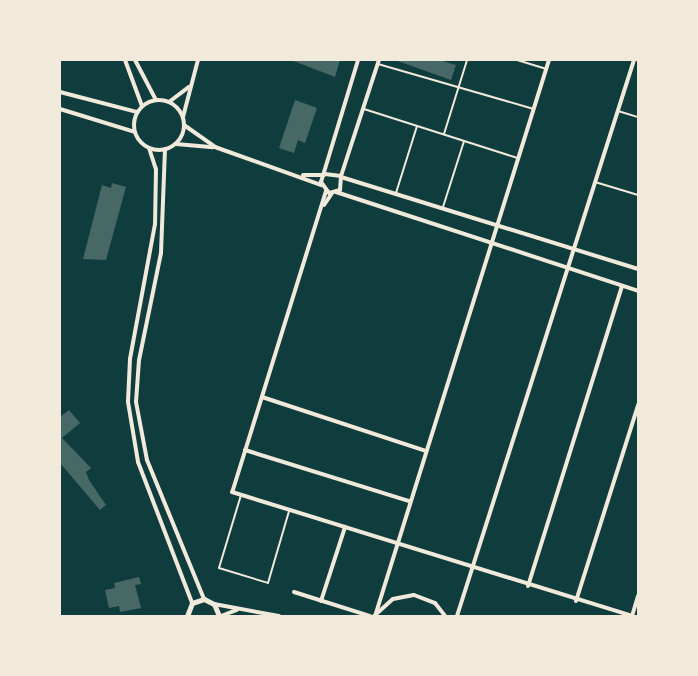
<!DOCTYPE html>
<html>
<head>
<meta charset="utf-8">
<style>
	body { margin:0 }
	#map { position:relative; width:698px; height:676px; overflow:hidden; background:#0f3d3e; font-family:"Roboto Condensed",sans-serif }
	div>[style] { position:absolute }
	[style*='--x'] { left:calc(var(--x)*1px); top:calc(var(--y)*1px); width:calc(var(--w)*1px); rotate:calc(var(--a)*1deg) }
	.building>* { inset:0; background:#486865 }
	.service>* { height:2px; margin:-1px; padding:0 1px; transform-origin:1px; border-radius:1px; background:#f1e9da }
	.minor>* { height:4px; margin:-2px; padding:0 2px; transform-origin:2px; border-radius:2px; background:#f1e9da }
	.minor>.ring { margin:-2px; padding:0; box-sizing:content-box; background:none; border:4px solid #f1e9da; border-radius:50% }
	.tertiary>* { height:5px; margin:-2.5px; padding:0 2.5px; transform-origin:2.5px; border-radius:2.5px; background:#f1e9da }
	span { translate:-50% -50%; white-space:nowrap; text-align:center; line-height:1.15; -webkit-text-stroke:4.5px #f1e9da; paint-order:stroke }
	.frame { position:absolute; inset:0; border:61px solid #f1e9da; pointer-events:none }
</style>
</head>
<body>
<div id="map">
	<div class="building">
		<div style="clip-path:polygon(291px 60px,340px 60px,335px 77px)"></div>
		<div style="clip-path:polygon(395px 60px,439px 60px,456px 65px,451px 80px)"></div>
		<div style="clip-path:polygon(295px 100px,317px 108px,305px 143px,298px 140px,294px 153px,279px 148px)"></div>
		<div style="clip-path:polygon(112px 183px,126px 187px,106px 260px,83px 259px,102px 185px,111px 188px)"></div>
		<div style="clip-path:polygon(69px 410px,80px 423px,62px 438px,91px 468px,86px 472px,89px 480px,106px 505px,100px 510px,60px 463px,60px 417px)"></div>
		<div style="clip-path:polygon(139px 577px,141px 584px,135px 585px,141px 608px,120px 612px,119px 606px,109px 608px,105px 590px,115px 588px,114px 583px)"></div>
	</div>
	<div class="service">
		<div style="--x:517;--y:60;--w:30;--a:17"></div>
		<div style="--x:378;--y:64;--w:162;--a:16.1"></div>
		<div style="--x:364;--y:109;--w:162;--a:17.7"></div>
		<div style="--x:618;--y:111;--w:21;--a:17"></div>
		<div style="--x:444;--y:134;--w:77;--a:-72.7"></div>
		<div style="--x:595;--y:182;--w:45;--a:16.8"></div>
		<div style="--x:396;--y:193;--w:70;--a:-72.6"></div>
		<div style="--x:443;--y:207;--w:69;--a:-72.3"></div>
		<div style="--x:241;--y:495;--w:76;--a:106.8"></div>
		<div style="--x:219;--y:568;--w:51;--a:17"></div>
		<div style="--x:268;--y:583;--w:75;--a:-73.7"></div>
	</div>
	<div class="minor">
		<div style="--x:125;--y:60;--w:49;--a:69.7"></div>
		<div style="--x:135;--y:60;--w:45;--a:62.3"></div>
		<div style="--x:60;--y:92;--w:80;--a:14.6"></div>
		<div class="ring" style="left:134px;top:100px;width:46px;height:46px"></div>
		<div style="--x:169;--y:102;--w:25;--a:-37"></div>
		<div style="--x:60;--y:109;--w:78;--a:17"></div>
		<div style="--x:183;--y:117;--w:59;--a:-75.3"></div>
		<div style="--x:184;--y:125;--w:38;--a:35"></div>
		<div style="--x:215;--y:147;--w:113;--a:19.7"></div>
		<div style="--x:176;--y:144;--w:37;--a:5"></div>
		<div style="--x:149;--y:148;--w:22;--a:72"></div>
		<div style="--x:156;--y:169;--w:55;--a:91"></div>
		<div style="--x:155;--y:224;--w:137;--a:100.5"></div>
		<div style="--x:130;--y:359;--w:43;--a:92.7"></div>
		<div style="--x:128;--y:402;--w:61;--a:80.5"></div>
		<div style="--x:138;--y:462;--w:151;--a:69"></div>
		<div style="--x:165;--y:149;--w:104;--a:92.2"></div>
		<div style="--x:161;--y:253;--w:109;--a:101.6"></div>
		<div style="--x:139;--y:360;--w:42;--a:94.1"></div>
		<div style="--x:136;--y:402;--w:59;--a:79.3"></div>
		<div style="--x:147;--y:460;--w:150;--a:67.7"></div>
		<div style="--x:325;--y:174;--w:16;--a:7"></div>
		<div style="--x:341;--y:176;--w:14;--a:94"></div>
		<div style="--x:340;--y:190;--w:11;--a:165"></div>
		<div style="--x:329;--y:193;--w:14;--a:-126"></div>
		<div style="--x:321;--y:182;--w:127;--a:-73.1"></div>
		<div style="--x:303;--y:175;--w:21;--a:0"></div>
		<div style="--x:341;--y:176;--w:122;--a:-71.9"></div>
		<div style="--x:341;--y:177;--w:311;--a:17.2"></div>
		<div style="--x:326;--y:191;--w:315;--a:107.3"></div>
		<div style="--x:232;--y:492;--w:419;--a:17.2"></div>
		<div style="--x:632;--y:616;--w:21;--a:-73"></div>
		<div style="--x:336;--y:192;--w:318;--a:18.1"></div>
		<div style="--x:324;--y:205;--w:14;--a:-56"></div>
		<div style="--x:262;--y:397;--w:173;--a:18.2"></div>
		<div style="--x:245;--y:450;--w:172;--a:17.3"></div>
		<div style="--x:528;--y:586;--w:314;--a:-72.6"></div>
		<div style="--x:294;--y:592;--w:80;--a:17.5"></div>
		<div style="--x:321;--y:601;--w:78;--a:-72"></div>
		<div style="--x:576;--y:601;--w:206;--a:-72.4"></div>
		<div style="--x:214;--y:604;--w:66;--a:10.5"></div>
		<div style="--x:376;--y:613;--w:579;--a:-72.63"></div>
		<div style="--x:221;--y:616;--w:17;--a:-21"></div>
		<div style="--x:374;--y:616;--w:25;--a:-42"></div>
		<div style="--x:393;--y:599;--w:21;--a:-11"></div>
		<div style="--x:414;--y:595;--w:22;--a:21"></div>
		<div style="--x:435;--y:603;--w:16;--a:52"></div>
		<div style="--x:457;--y:616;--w:583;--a:-72.34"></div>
	</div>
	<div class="tertiary">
		<div style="--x:187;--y:616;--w:14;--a:-69"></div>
		<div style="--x:192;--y:603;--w:13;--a:-18"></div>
		<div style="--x:204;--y:599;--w:11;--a:27"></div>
		<div style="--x:214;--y:604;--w:13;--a:67"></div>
	</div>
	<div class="frame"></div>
</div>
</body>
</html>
